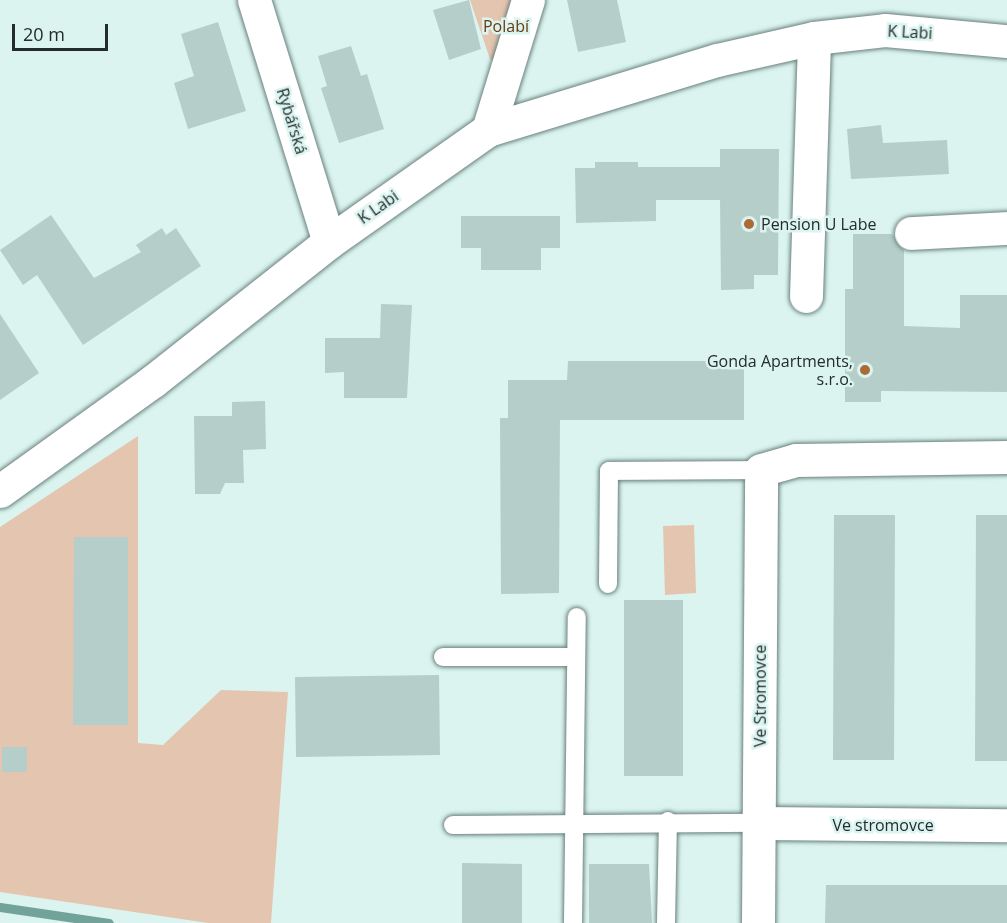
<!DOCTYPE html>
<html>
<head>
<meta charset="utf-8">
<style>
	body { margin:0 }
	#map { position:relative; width:1007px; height:923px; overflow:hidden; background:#dbf4f0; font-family:"Open Sans",sans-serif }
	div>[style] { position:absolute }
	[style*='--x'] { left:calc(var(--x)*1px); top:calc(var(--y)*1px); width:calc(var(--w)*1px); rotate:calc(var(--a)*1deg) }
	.green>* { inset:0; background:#e4c5af }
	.stream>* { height:9px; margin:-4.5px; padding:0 4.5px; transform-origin:4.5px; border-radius:4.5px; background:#71a39a }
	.building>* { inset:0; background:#b5cec9 }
	.roads { filter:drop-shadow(0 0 2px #6a817d) drop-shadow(0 0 2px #6a817d) }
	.service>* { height:18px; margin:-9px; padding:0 9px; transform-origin:9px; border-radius:9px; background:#fff }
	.minor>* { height:33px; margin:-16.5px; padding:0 16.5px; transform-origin:16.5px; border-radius:16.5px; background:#fff }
	.dots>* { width:16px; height:16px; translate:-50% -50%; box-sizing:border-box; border:3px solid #dbf4f0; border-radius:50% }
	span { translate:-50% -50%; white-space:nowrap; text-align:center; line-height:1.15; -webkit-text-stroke:5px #dbf4f0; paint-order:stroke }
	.park-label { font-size:16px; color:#683a0f }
	.street-label { font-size:16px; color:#232c2b }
	.poi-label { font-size:16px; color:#232c2b }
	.left { translate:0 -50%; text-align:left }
	.right { translate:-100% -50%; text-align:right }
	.scale { position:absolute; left:12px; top:24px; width:96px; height:27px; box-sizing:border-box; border:3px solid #232c2b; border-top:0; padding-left:8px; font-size:18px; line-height:21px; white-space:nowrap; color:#232c2b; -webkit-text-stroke:4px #dbf4f0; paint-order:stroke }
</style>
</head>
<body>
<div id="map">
	<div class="green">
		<div style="clip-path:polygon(470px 0,543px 0,516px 70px,490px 59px)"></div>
		<div style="clip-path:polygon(138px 436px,138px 743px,163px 745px,221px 690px,288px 692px,271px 923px,208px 923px,0 892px,0 527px)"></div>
		<div style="clip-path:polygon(694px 525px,696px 593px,665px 595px,663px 526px)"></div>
	</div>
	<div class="stream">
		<div style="--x:0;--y:907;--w:110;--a:8.4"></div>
	</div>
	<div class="building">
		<div style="clip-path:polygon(469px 0,481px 49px,449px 60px,433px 10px)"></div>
		<div style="clip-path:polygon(567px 0,617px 0,626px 42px,578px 52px)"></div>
		<div style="clip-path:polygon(218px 22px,246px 111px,188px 129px,174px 83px,194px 76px,181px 34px)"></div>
		<div style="clip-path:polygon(351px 46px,361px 76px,367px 74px,384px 129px,339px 143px,321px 88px,327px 86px,318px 56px)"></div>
		<div style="clip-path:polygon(881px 125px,883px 143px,947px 140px,949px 174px,851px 179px,847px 129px)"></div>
		<div style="clip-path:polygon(720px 149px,779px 149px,778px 275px,754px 275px,754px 289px,721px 290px,720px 200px,656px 200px,656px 221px,576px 223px,575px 168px,595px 168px,595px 162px,638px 162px,638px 167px,720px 167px)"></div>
		<div style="clip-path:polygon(51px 215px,94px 278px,141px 252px,136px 245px,162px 228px,166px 235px,176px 228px,201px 266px,83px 345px,37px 275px,23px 285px,0 250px)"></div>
		<div style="clip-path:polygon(461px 216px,560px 216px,560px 248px,541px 248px,541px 270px,481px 270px,481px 248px,461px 248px)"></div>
		<div style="clip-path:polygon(853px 234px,892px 234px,904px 250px,904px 326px,960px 328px,960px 295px,1007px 295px,1007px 392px,881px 391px,881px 402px,845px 402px,845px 289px,853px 289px)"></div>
		<div style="clip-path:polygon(381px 304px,412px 305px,407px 398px,344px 398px,344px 372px,325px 373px,325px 338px,380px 338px)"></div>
		<div style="clip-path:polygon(0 314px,39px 373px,0 400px)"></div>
		<div style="clip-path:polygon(568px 361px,744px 361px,744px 420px,560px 420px,559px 593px,501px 594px,500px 418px,508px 418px,508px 380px,567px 380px)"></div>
		<div style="clip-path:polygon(265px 401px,266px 449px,243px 450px,244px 483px,225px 483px,220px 494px,195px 494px,194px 416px,232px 416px,232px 402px)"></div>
		<div style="clip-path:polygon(834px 515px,895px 515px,894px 760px,833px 760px)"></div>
		<div style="clip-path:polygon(976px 515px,1007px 515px,1007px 761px,975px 761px)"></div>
		<div style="clip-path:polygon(74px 537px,128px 537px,128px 725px,73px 725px)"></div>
		<div style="clip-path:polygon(624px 600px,683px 600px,683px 776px,624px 776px)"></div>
		<div style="clip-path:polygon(439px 675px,440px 755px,296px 757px,295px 677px)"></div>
		<div style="clip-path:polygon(2px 747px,27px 747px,27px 772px,2px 772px)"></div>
		<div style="clip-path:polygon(462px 863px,522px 864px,522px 923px,462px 923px)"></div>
		<div style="clip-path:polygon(589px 864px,649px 864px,652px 923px,589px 923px)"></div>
		<div style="clip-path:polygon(826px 885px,1007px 885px,1007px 923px,825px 923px)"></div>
	</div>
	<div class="roads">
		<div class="service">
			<div style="--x:608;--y:584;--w:113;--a:-89.5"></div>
			<div style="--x:609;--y:471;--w:152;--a:-0.4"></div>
			<div style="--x:443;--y:657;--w:133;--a:0"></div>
			<div style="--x:453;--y:825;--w:306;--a:-0.4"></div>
			<div style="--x:573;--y:923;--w:306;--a:-89.3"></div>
			<div style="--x:666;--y:923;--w:102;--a:-88.9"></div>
		</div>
		<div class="minor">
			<div style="--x:254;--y:0;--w:253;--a:72.8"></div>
			<div style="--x:488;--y:130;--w:136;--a:-72.9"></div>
			<div style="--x:911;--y:233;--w:96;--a:-3"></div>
			<div style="--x:806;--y:296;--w:258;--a:-88.2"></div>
			<div style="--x:0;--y:491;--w:188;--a:-35.7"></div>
			<div style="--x:153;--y:381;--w:224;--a:-38.3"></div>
			<div style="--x:329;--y:242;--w:194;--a:-35.2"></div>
			<div style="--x:488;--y:130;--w:239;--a:-17"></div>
			<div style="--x:717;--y:60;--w:99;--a:-12.8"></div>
			<div style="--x:814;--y:38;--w:71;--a:-6.4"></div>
			<div style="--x:885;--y:30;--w:122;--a:5.2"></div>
			<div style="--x:759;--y:823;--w:248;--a:0.5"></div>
			<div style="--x:758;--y:923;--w:453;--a:-89.6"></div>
			<div style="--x:761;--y:470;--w:36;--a:-16"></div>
			<div style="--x:796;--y:460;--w:211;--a:-0.8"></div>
		</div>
	</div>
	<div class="dots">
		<div style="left:749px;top:224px;background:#ac6b35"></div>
		<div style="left:865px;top:370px;background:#ac6b35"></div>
	</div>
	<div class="park-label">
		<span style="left:506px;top:26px">Polabí</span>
	</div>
	<div class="street-label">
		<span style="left:910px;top:32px;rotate:3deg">K Labi</span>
		<span style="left:292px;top:121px;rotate:73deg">Rybářská</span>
		<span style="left:378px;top:207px;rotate:-35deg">K Labi</span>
		<span style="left:760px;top:696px;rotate:-90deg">Ve Stromovce</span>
		<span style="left:883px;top:825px">Ve stromovce</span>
	</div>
	<div class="poi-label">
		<span class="left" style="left:761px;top:224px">Pension U Labe</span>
		<span class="right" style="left:853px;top:370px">Gonda Apartments,<br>s.r.o.</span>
	</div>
	<div class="scale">20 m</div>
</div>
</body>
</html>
